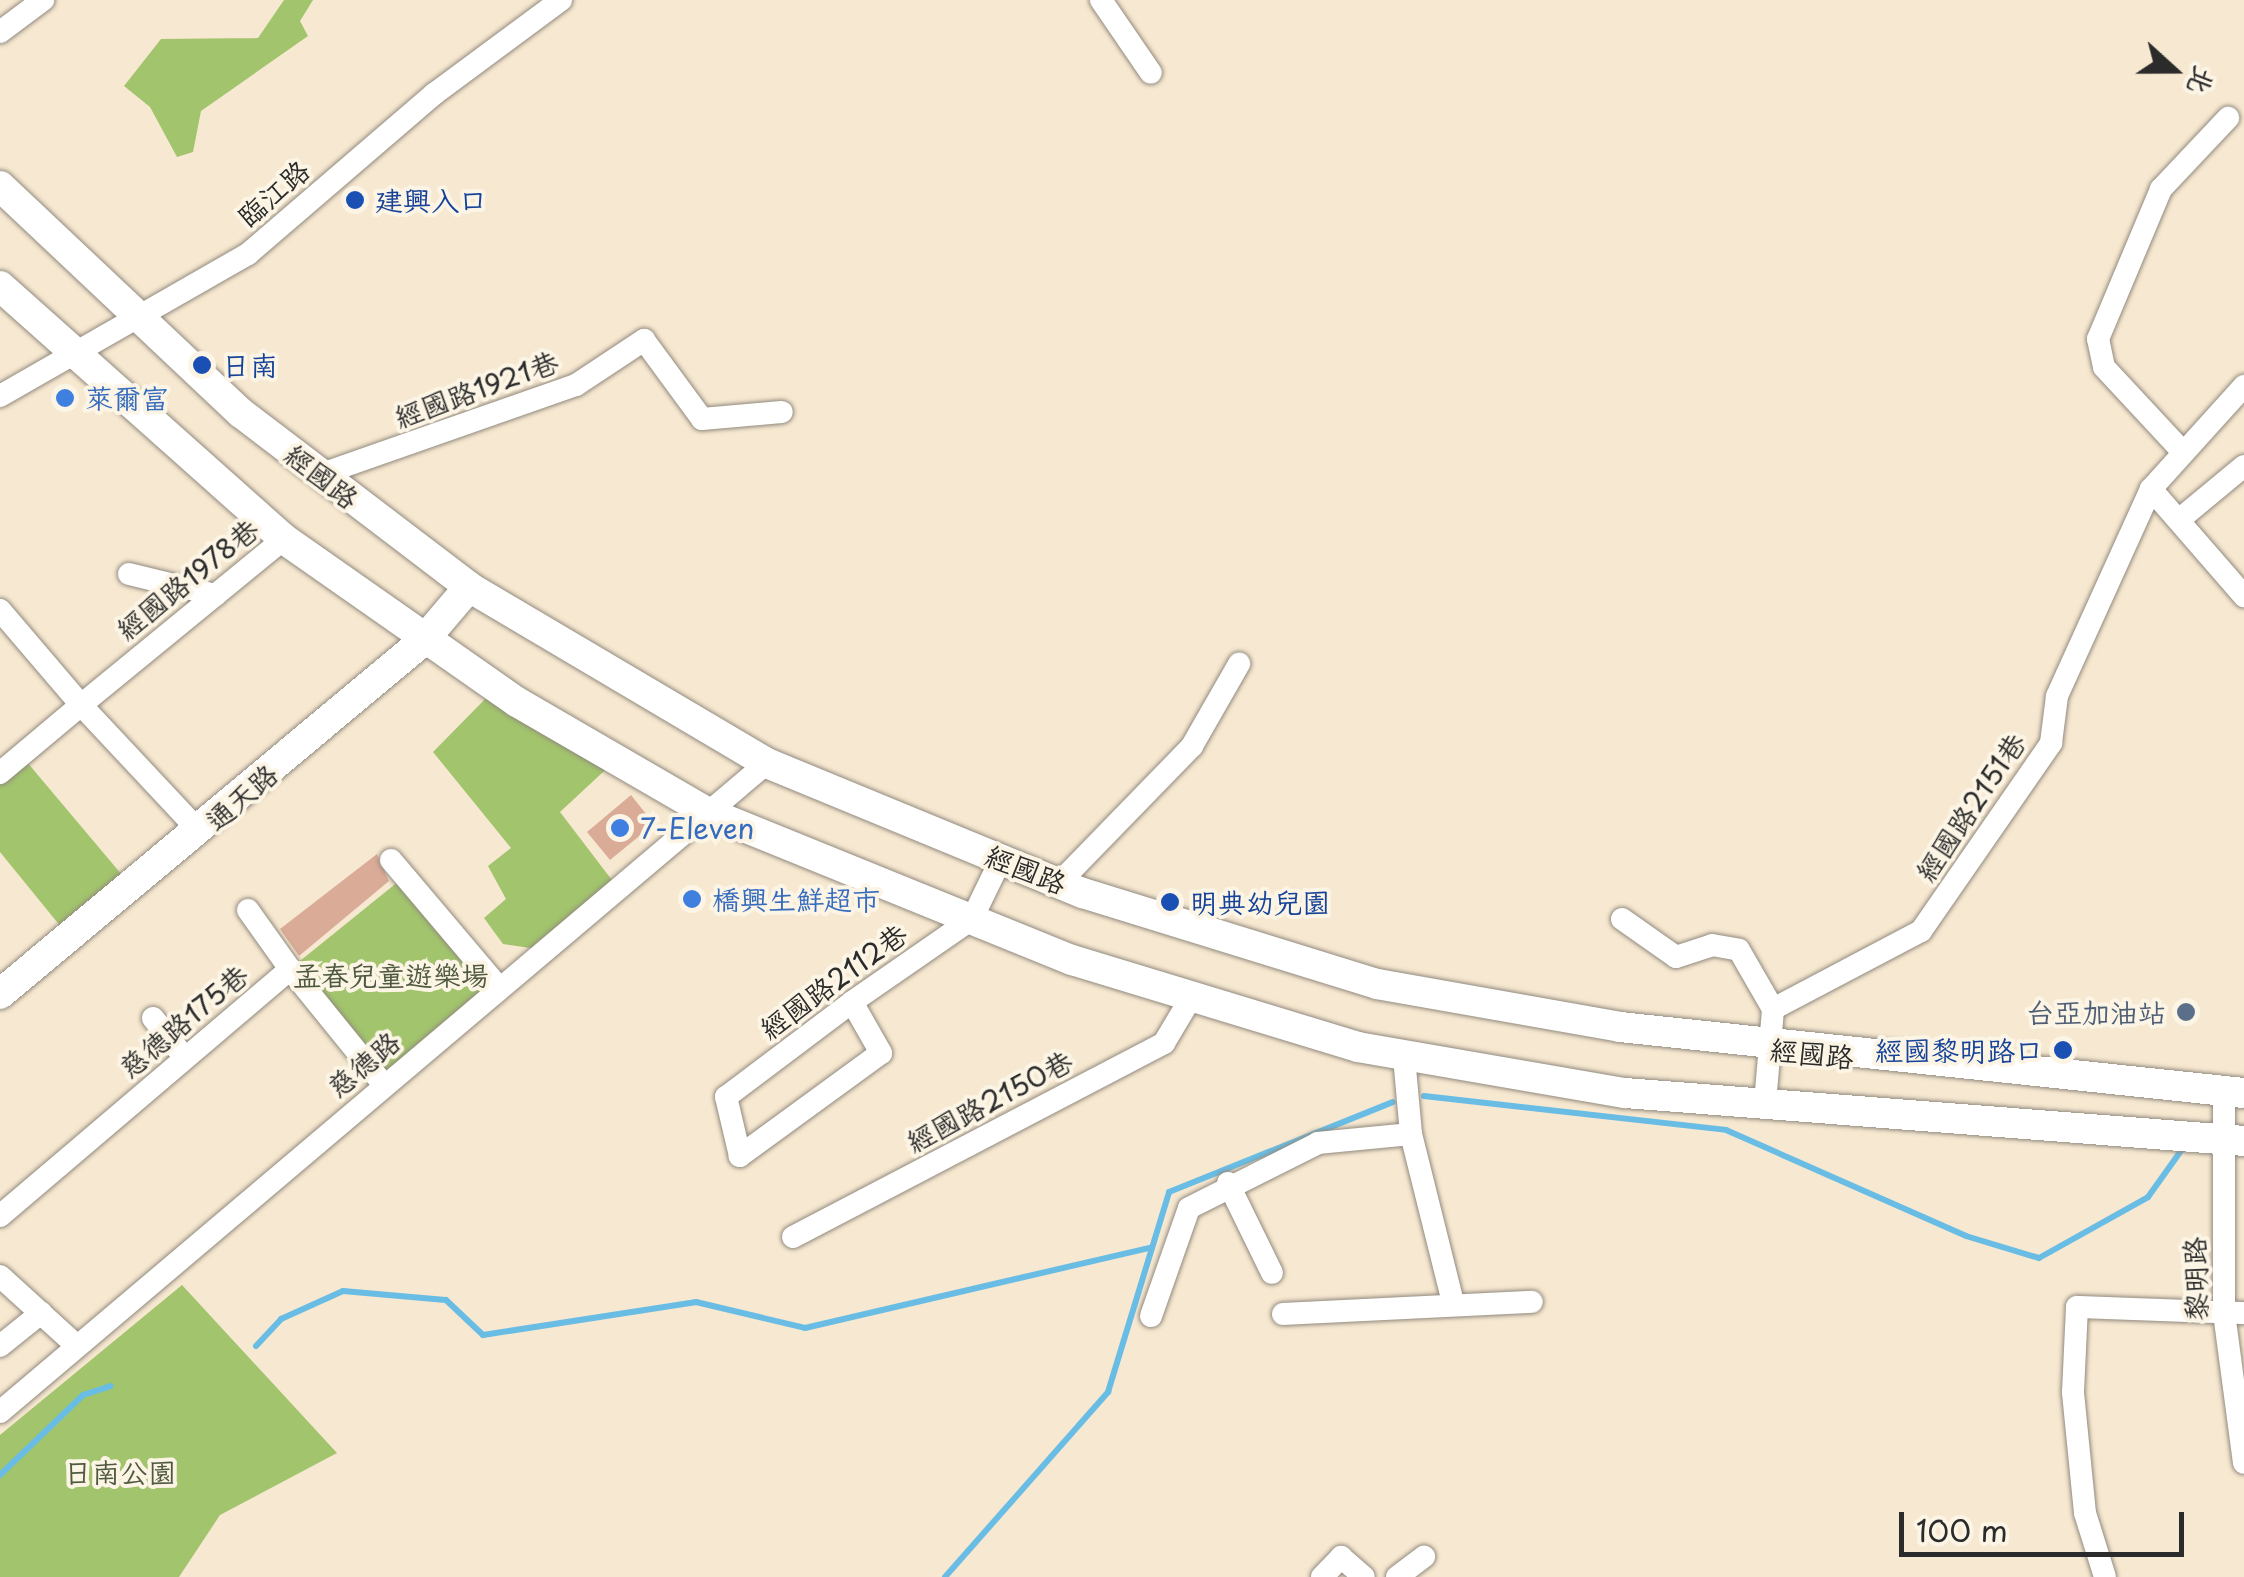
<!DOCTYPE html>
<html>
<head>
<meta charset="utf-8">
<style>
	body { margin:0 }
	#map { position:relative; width:2244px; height:1577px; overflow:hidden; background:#f7e8d1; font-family:"Playpen Sans","LXGW WenKai TC",sans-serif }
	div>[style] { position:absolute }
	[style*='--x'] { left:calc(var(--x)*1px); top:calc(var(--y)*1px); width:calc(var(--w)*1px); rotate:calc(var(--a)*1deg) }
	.green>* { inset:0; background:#a2c46d }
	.stream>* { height:6px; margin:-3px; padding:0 3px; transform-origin:3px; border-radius:3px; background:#69bde5 }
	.building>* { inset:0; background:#daab97 }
	.roads { filter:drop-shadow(0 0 2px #918a7e) drop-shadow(0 0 2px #918a7e) }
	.minor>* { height:22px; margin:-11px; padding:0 11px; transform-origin:11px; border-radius:11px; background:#fff }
	.major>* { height:30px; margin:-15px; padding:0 15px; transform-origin:15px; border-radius:15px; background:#fff }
	.dots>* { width:28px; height:28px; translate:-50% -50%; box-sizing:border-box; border:5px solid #fcf5e5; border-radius:50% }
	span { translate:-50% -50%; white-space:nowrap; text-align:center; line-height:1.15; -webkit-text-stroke:8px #fcf5e5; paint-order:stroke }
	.street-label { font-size:28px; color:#2b2b2b }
	.transit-label { font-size:28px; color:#164399 }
	.left { translate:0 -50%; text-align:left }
	.right { translate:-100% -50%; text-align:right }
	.shop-label { font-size:28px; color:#366cbe }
	.park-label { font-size:28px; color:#4f593f }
	.service-label { font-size:28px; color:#4e5e75 }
	.north { position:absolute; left:2124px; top:20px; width:100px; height:100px; -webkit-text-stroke:8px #fcf5e5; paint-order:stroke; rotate:111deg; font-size:28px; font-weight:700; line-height:40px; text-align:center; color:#2b2b2b }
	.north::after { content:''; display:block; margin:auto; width:35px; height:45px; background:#2b2b2b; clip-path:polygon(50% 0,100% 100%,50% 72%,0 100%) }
	.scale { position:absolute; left:1899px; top:1512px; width:285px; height:45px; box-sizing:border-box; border:5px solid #2b2b2b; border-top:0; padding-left:12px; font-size:30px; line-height:35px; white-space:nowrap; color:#2b2b2b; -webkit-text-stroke:8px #fcf5e5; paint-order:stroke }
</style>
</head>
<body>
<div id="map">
	<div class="green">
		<div style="clip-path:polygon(284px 0,313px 0,300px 21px,308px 36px,201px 111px,193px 152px,177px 157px,150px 107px,124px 86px,161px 39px,258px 38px)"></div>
		<div style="clip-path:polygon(496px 688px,616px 760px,560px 812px,618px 888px,544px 950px,503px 944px,484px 918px,506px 899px,488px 866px,511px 848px,433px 752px)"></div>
		<div style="clip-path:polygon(21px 755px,133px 888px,70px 938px,0 852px,0 773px)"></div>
		<div style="clip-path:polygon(399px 881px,487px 985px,384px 1075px,295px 965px)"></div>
		<div style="clip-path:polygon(182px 1285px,337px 1453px,220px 1515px,179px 1577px,0 1577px,0 1435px)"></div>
	</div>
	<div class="stream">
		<div style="--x:1424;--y:1096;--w:304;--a:6.4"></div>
		<div style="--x:1726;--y:1130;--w:262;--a:23.8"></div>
		<div style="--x:1966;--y:1236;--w:76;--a:16.8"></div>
		<div style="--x:2039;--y:1258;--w:125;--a:-29.2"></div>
		<div style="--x:2148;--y:1197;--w:60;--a:-54.5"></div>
		<div style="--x:256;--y:1346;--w:37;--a:-47"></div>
		<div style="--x:281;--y:1319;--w:68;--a:-24.3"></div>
		<div style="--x:343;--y:1291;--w:103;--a:5"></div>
		<div style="--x:446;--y:1300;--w:51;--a:43.4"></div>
		<div style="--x:483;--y:1335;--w:216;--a:-8.8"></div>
		<div style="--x:696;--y:1302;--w:112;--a:13.4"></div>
		<div style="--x:805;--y:1328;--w:356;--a:-13.1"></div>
		<div style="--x:0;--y:1475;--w:115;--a:-43.9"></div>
		<div style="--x:83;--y:1395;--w:29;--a:-18"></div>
		<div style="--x:945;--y:1577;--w:247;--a:-48.6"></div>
		<div style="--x:1108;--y:1392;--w:209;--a:-73"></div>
		<div style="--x:1169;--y:1192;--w:241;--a:-21.9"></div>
	</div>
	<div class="building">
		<div style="clip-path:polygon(631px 795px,654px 824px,610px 860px,587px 832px)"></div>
		<div style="clip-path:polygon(377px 854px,389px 881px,299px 956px,280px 929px)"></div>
	</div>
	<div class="roads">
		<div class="minor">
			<div style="--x:1101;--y:0;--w:88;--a:55.6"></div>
			<div style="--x:0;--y:32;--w:54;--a:-36.7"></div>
			<div style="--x:0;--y:396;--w:286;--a:-29.8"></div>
			<div style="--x:248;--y:254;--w:245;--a:-40.7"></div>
			<div style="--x:434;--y:94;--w:158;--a:-36.5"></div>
			<div style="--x:2181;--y:450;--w:113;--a:-132.9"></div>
			<div style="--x:2104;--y:367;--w:29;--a:-102"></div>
			<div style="--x:2098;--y:339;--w:163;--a:-67.2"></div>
			<div style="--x:2161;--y:189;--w:98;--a:-46.7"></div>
			<div style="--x:319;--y:475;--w:272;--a:-19.3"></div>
			<div style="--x:576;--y:385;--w:82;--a:-33.5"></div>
			<div style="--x:644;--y:340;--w:98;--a:53.7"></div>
			<div style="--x:702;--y:419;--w:80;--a:-5"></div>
			<div style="--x:2151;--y:489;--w:142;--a:49"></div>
			<div style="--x:2180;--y:519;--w:83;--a:-39.6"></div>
			<div style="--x:129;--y:574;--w:89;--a:13.7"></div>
			<div style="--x:0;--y:610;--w:125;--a:49.5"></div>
			<div style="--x:81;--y:705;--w:106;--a:140"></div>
			<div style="--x:200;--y:832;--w:174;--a:-133.1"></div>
			<div style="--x:81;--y:705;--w:262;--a:-39.3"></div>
			<div style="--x:391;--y:860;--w:167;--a:49.8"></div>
			<div style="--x:1059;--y:883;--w:191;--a:-45.8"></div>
			<div style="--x:1192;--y:746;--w:95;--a:-60.2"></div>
			<div style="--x:248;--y:910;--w:72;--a:54.6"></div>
			<div style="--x:1622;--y:919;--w:66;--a:35.1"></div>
			<div style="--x:1676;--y:957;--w:38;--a:-18"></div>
			<div style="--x:1712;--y:945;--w:27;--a:10"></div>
			<div style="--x:1739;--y:950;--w:68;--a:60"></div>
			<div style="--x:852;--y:1002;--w:59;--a:60.4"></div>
			<div style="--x:881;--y:1053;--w:175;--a:143.9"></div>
			<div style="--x:740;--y:1156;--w:61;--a:-103.3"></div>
			<div style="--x:726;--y:1097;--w:158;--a:-37"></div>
			<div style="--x:852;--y:1002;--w:146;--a:-34.7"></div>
			<div style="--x:972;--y:919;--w:67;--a:-64.2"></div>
			<div style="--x:153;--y:1018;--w:51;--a:51.3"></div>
			<div style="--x:1404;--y:1057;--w:77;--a:84.8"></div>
			<div style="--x:1411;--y:1134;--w:174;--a:76"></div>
			<div style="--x:2224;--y:1091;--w:222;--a:90"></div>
			<div style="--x:2224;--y:1313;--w:151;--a:82.4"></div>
			<div style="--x:1765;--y:1103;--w:94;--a:-85.1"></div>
			<div style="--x:1773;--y:1009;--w:167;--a:-27.8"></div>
			<div style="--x:1921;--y:931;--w:229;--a:-55.3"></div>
			<div style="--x:2051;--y:743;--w:47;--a:-82.7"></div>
			<div style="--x:2057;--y:696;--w:227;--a:-65.6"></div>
			<div style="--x:2151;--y:489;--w:139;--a:-47.9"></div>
			<div style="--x:1228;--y:1183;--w:100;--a:63.9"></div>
			<div style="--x:0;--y:1216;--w:381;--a:-40.4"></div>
			<div style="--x:290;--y:969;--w:149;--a:51"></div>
			<div style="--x:793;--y:1237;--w:419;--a:-27.6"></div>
			<div style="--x:1164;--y:1043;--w:55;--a:-59.2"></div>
			<div style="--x:0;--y:1276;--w:104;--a:42.3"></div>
			<div style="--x:1283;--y:1314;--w:249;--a:-2.8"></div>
			<div style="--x:1151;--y:1316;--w:114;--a:-70.6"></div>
			<div style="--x:1189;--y:1208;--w:144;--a:-26.7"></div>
			<div style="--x:1318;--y:1143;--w:93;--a:-5.5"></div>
			<div style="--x:0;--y:1346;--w:53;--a:-38.8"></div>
			<div style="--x:0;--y:1412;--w:1005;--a:-40.24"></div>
			<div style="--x:1322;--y:1577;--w:28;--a:-46"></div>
			<div style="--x:1341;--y:1557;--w:30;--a:41"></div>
			<div style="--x:1397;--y:1577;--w:34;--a:-37"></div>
			<div style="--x:2105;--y:1577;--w:67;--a:-107.4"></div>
			<div style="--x:2085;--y:1513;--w:122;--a:-95.7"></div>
			<div style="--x:2073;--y:1392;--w:85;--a:-87.3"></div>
			<div style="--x:2077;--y:1307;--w:167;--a:2.1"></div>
		</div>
		<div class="major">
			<div style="--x:0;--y:186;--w:331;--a:43.3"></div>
			<div style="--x:241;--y:413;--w:287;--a:37.3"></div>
			<div style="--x:469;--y:587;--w:346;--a:30.6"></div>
			<div style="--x:767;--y:763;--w:342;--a:22.4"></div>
			<div style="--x:1083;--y:893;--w:308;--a:17.2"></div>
			<div style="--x:1377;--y:984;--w:247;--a:10"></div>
			<div style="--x:1620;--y:1027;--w:627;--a:6.04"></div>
			<div style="--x:0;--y:286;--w:380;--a:41.7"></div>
			<div style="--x:284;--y:539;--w:284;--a:35"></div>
			<div style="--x:517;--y:702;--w:220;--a:30.1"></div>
			<div style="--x:707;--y:812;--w:394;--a:22.1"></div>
			<div style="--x:1072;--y:960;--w:299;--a:16.9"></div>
			<div style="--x:1358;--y:1047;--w:271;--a:9.8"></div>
			<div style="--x:1625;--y:1093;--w:621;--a:4.43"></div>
			<div style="--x:0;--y:994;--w:551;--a:-39.85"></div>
			<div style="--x:423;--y:641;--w:71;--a:-49.6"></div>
		</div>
	</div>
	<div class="dots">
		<div style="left:355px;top:200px;background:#1a4fb4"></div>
		<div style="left:202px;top:365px;background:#1a4fb4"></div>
		<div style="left:65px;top:398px;background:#3f7fe0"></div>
		<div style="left:620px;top:828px;background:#3f7fe0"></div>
		<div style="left:692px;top:899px;background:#3f7fe0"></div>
		<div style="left:1170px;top:902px;background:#1a4fb4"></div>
		<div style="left:2186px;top:1012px;background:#5c6f8a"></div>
		<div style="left:2063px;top:1050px;background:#1a4fb4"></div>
	</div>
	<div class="street-label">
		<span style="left:273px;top:193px;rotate:-41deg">臨江路</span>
		<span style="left:476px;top:389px;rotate:-20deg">經國路1921巷</span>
		<span style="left:322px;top:476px;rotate:38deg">經國路</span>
		<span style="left:187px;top:579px;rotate:-39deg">經國路1978巷</span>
		<span style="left:241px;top:797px;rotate:-41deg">通天路</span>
		<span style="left:1970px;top:807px;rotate:-56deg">經國路2151巷</span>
		<span style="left:1026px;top:869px;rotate:22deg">經國路</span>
		<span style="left:833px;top:981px;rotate:-36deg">經國路2112巷</span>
		<span style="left:183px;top:1021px;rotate:-40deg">慈德路175巷</span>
		<span style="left:1812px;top:1053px;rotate:6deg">經國路</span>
		<span style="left:363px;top:1064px;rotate:-40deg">慈德路</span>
		<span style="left:989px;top:1101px;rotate:-28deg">經國路2150巷</span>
		<span style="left:2195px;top:1279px;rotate:-92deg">黎明路</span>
	</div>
	<div class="transit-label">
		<span class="left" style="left:375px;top:200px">建興入口</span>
		<span class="left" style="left:222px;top:365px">日南</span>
		<span class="left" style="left:1190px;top:902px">明典幼兒園</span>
		<span class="right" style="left:2043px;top:1050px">經國黎明路口</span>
	</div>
	<div class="shop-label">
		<span class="left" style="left:85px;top:398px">萊爾富</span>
		<span class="left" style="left:640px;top:828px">7-Eleven</span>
		<span class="left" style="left:712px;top:899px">橋興生鮮超市</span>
	</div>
	<div class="park-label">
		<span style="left:391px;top:975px">孟春兒童遊樂場</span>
		<span style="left:120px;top:1472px">日南公園</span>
	</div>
	<div class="service-label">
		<span class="right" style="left:2166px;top:1012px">台亞加油站</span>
	</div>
	<div class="north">北</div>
	<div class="scale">100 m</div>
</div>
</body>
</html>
